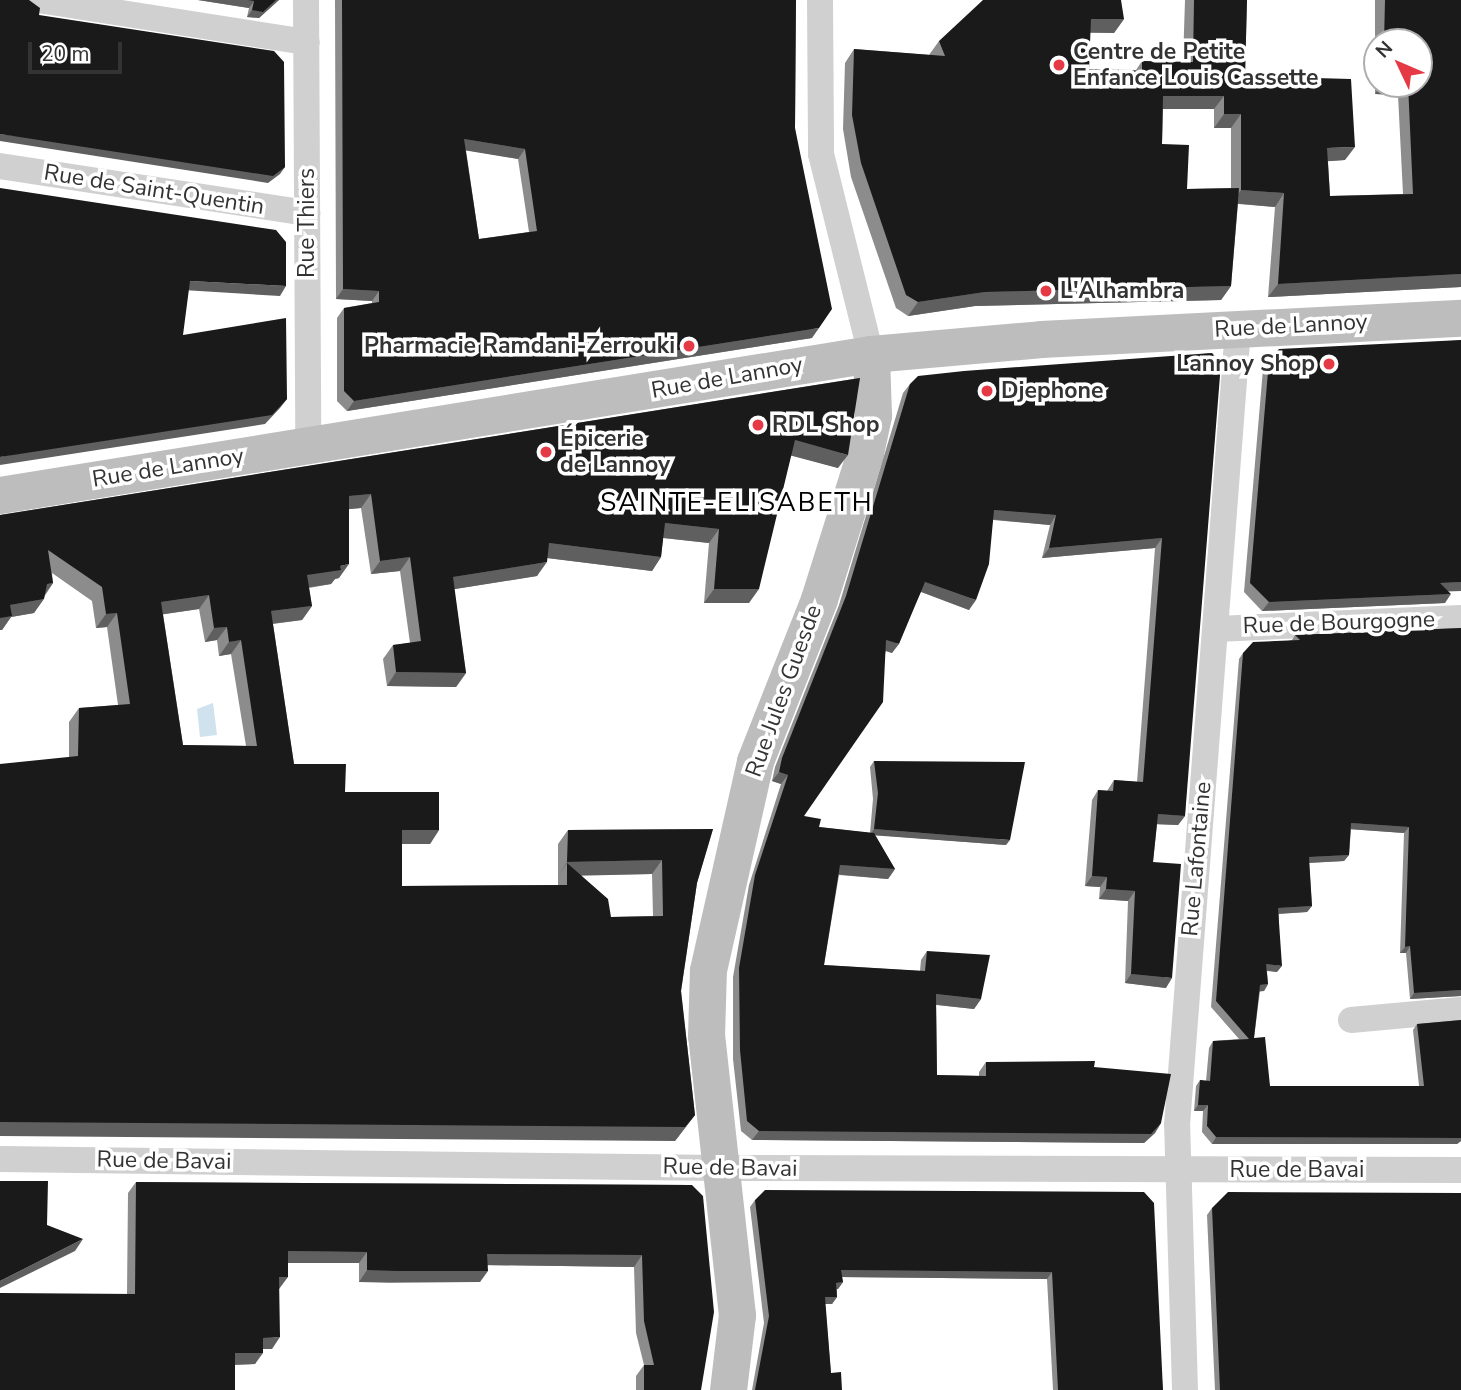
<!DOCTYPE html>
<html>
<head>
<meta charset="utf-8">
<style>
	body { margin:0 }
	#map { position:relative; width:1461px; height:1390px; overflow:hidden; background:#fff; font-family:"Nunito Sans",sans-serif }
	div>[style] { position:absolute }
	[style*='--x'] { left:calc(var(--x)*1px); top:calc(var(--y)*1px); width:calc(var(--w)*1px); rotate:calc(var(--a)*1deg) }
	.water>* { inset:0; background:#cfe2ee }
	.street>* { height:26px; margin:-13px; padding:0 13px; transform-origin:13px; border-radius:13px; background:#d0d0d0 }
	.secondary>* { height:37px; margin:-18.5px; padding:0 18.5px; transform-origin:18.5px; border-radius:18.5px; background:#bdbdbd }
	.wall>* { inset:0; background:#8c8c8c }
	.shaded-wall>* { inset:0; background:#5f5f5f }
	.building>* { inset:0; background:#1a1a1a }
	.dots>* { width:19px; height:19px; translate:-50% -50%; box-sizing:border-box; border:4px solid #fff; border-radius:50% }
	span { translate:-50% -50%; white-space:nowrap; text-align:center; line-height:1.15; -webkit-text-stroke:7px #fff; paint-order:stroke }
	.poi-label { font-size:23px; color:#333; font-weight:700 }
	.left { translate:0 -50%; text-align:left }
	.right { translate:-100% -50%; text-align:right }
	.street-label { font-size:23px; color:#333 }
	.quarter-label { font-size:26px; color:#000; letter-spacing:2px }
	.north { position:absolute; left:1363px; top:28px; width:70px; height:70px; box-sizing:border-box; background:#fff; border:2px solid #adadad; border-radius:50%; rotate:314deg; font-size:19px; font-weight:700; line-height:28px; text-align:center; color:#333 }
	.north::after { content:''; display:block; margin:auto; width:24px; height:32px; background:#e63946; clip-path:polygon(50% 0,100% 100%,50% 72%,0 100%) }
	.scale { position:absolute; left:28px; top:42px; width:94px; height:32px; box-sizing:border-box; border:4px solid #333; border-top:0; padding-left:9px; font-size:21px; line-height:24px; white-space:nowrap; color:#333; -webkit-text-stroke:5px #fff; paint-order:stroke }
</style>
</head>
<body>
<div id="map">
	<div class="water">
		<div style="clip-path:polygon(213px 703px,217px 735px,200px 737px,197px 709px)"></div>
	</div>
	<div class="street">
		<div style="--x:38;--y:0;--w:272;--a:8.9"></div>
		<div style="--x:306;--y:0;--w:446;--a:89.7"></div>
		<div style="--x:820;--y:0;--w:154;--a:89.6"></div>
		<div style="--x:821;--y:154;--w:206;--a:76"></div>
		<div style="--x:0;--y:166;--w:311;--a:8.7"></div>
		<div style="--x:1217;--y:629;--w:244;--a:-2.6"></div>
		<div style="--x:1351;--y:1020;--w:110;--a:-5.2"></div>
		<div style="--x:0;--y:1159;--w:720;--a:0.72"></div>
		<div style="--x:720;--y:1168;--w:741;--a:0.15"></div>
		<div style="--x:1185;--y:1390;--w:265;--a:-91.7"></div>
		<div style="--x:1177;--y:1125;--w:798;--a:-85.62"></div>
	</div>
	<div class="secondary">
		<div style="--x:0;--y:495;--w:882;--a:-9.2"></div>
		<div style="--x:871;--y:354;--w:171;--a:-5"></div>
		<div style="--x:1041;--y:339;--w:421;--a:-2.9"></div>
		<div style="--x:728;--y:1390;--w:76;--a:-83.2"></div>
		<div style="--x:737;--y:1315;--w:281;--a:-96.3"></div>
		<div style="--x:706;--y:1036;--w:66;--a:-88.3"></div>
		<div style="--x:708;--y:970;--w:214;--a:-77.3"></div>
		<div style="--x:755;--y:761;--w:174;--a:-68.4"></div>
		<div style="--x:819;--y:599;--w:153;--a:-72.5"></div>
		<div style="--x:865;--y:453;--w:39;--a:-78"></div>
		<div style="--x:873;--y:415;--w:61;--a:-91.9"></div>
	</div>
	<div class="wall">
		<div style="clip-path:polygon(198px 0,279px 0,259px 18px,247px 17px,249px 8px)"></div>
		<div style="clip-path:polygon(evenodd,335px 0,796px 0,795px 128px,812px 338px,347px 411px,337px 401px,337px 318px,344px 308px,372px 303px,372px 301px,336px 299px,335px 0,466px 150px,518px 159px,529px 232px,479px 239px,466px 150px)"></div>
		<div style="clip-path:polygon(evenodd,1185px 0,1247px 0,1245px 76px,1345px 160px,1328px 161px,1330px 196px,1403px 194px,1398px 95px,1375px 94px,1375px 0,1461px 0,1461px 287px,1268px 297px,1275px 207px,1238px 204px,1231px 286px,1221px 300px,975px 306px,908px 316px,896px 308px,851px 177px,843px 129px,845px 63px,854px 49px,929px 55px,939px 41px,1124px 19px,1114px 33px,1090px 33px,1089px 69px,1136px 70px,1142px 61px,1183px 62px,1185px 0,1377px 42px,1419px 42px,1419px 84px,1377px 84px,1377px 42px,1185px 0,1163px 109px,1214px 109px,1214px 128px,1231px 128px,1231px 188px,1187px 189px,1162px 144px,1163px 109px)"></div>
		<div style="clip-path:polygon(1461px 340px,1461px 591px,1448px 591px,1445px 603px,1262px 611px,1244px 592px,1263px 369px,1269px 360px)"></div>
		<div style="clip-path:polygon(1212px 353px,1185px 816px,1178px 825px,1157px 824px,1153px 862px,1166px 988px,1125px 983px,1128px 901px,1099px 899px,1100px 887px,1085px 886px,1092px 800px,1098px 790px,1107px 791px,1114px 780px,1137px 782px,1155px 548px,1042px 558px,1050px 525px,993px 520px,969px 610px,921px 592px,892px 653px,886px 651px,804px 816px,819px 827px,870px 833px,873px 799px,870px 767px,874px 761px,1006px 845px,875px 835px,895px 869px,888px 879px,839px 875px,824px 965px,920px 971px,921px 960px,927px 951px,981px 999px,974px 1009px,936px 1005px,937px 1075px,979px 1076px,979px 1072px,986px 1062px,1094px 1067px,1161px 1123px,1155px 1133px,1144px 1143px,752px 1140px,741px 1131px,733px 1059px,733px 977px,749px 885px,781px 784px,772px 781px,775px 767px,839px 605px,903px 393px,910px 384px)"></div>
		<div style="clip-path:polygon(evenodd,860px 378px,838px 468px,791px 455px,749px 603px,704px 603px,709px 543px,663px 538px,661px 557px,652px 571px,547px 558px,537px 576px,454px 589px,466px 673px,456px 687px,387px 686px,383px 659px,393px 645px,410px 643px,400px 571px,371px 574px,361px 508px,349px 509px,339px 578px,335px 579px,331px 584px,309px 588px,312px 606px,302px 620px,273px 624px,294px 764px,345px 792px,439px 830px,430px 844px,402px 844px,402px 886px,558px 885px,558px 844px,568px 830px,713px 829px,697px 883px,681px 991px,695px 1115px,675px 1141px,69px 757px,69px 722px,79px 708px,118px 705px,107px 627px,96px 628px,92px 601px,52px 573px,53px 583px,34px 613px,11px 617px,2px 630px,0 630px,0 515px,860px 378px,199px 609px,205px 642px,217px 640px,219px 656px,231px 654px,246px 746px,183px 745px,163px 614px,199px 609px,860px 378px,652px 874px,653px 916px,611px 917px,581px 875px,652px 874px)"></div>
		<div style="clip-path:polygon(1461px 628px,1461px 996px,1410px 999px,1406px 953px,1400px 953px,1404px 833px,1351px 829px,1349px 855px,1344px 861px,1309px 863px,1312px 906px,1307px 912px,1279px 914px,1277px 972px,1267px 971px,1268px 984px,1264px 991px,1260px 991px,1254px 1038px,1270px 1086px,1419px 1086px,1413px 1030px,1417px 1024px,1461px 1020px,1461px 1141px,1457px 1144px,1212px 1144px,1202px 1132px,1203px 1111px,1194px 1111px,1196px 1086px,1200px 1080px,1206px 1081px,1209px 1048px,1213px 1041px,1239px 1039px,1211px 1007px,1239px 659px,1243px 653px,1292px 640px,1295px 635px)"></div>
		<div style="clip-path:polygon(136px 1182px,692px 1185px,701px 1390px,636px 1390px,636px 1376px,644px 1365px,636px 1333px,634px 1267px,488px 1265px,480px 1282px,389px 1283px,359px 1282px,359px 1263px,288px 1263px,279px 1289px,272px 1349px,263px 1349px,255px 1364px,235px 1365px,127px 1294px,128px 1193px)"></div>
		<div style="clip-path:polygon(1144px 1192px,1163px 1390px,1053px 1390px,1047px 1279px,842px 1277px,843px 1282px,838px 1289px,837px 1289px,837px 1297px,832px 1304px,825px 1304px,831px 1373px,842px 1390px,752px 1390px,764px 1323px,750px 1207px,755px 1200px)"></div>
		<div style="clip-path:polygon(1212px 1208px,1461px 1390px,1215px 1390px,1207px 1215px)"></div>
	</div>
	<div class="shaded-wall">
		<div style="clip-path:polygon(198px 0,247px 0,254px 1px,249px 8px)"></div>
		<div style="clip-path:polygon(276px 0,279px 0,259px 18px,247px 17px,252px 10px)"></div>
		<div style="clip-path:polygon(1091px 19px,1124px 19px,1114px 33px,1081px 32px)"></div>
		<div style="clip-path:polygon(1382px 84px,1406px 84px,1398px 95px,1375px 94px)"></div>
		<div style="clip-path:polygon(1163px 96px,1224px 96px,1214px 109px,1154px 109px)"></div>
		<div style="clip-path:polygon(1224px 114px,1241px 114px,1231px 128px,1214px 128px)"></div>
		<div style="clip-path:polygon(0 134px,285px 167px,280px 174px,268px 183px,0 141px)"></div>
		<div style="clip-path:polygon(464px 139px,525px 149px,518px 159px,457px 149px)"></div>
		<div style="clip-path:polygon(1355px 147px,1345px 160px,1317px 162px,1327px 148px)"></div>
		<div style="clip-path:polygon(1241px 190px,1284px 193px,1275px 207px,1232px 203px)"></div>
		<div style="clip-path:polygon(1461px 274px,1461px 287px,1268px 297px,1278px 284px)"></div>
		<div style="clip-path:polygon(190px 281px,286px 286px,280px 296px,183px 290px)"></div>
		<div style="clip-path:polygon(1231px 286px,1221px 300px,975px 306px,908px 316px,918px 302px,985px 292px)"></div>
		<div style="clip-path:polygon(343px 289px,379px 291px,372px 301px,336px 299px)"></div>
		<div style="clip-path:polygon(819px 328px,812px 338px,347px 411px,354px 401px)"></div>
		<div style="clip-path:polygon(287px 399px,280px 408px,265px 424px,0 465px,0 457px)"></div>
		<div style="clip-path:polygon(795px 440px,848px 455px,838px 468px,785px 454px)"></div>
		<div style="clip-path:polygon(371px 494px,361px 508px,340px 510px,349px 496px)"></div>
		<div style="clip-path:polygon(994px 510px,1056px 515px,1050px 525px,988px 519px)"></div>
		<div style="clip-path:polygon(665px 523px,719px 529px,709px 543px,655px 537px)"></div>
		<div style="clip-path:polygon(1162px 538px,1155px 548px,1042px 558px,1049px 548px)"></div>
		<div style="clip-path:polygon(549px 543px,661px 557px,652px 571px,539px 557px)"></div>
		<div style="clip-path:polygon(410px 557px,400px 571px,371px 574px,380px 561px)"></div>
		<div style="clip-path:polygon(547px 562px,537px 576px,443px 591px,453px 577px)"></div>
		<div style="clip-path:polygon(349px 564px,339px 578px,335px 579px,331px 584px,297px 589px,307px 575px,340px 566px)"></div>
		<div style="clip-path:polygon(925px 582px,976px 600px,969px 610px,919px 591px)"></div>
		<div style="clip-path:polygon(1461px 582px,1461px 591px,1433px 592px,1440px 583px)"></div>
		<div style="clip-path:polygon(53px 583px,43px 597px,47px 584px)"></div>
		<div style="clip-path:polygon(714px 589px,759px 589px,749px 603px,704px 603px)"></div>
		<div style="clip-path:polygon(1451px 594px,1445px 603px,1262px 611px,1269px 602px)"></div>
		<div style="clip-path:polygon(209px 595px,199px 609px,152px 616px,161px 602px)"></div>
		<div style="clip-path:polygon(44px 599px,34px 613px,11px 617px,2px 630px,0 630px,0 618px,10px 605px)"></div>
		<div style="clip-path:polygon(312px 606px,302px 620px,261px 625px,271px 611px)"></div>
		<div style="clip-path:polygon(117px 613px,107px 627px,96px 628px,106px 614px)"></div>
		<div style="clip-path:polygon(227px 627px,217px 640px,205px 642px,214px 628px)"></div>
		<div style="clip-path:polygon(241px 640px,231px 654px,219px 656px,229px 642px)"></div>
		<div style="clip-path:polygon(886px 640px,899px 644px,892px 653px,880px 649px)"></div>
		<div style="clip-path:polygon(396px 672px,466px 673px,456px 687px,387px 686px)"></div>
		<div style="clip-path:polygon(779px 772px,788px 775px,781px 784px,772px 781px)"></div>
		<div style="clip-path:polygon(1158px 814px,1185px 816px,1178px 825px,1151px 824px)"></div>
		<div style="clip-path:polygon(1351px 823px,1409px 827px,1404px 833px,1347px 829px)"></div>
		<div style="clip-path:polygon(874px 829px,1010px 840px,1006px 845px,870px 835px)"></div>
		<div style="clip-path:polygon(402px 830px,439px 830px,430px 844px,392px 844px)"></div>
		<div style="clip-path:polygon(1349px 855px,1344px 861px,1305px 863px,1309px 857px)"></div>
		<div style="clip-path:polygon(662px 860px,652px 874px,567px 876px,567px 863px,558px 876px,567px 862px)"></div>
		<div style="clip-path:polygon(840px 865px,895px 869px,888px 879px,833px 874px)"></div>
		<div style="clip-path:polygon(1092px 876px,1107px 877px,1100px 887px,1085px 886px)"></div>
		<div style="clip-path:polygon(1106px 889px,1135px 891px,1128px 901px,1099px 899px)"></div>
		<div style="clip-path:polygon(1312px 906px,1307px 912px,1274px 914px,1278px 908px)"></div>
		<div style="clip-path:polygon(1410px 946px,1406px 953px,1400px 953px,1405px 947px)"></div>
		<div style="clip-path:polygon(1266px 964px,1282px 966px,1277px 972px,1262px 970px)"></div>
		<div style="clip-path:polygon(1131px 974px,1172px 978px,1166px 988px,1125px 983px)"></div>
		<div style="clip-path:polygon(1268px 984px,1264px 991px,1256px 992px,1260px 985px)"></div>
		<div style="clip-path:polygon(1461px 990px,1461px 996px,1410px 999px,1414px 993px)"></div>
		<div style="clip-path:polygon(936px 994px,981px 999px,974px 1009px,930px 1004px)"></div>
		<div style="clip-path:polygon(1198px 1105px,1208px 1105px,1203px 1111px,1194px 1111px)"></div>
		<div style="clip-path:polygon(695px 1115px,675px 1141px,0 1136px,0 1122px)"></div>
		<div style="clip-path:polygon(1161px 1123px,1155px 1133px,1144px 1143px,752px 1140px,759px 1131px)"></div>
		<div style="clip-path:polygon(1216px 1137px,1461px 1138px,1461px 1141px,1457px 1144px,1212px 1144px)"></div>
		<div style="clip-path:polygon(83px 1239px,75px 1251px,0 1288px,0 1281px)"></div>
		<div style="clip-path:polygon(288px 1251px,367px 1252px,359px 1263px,279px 1263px)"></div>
		<div style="clip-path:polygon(487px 1254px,642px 1255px,634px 1267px,479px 1265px)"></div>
		<div style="clip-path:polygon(367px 1270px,488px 1271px,480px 1282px,359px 1282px)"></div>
		<div style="clip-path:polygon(841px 1270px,1052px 1272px,1047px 1279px,837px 1277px)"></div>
		<div style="clip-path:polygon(279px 1277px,288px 1277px,279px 1289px)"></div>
		<div style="clip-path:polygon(843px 1282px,838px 1289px,831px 1290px,836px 1283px)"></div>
		<div style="clip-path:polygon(825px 1297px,837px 1297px,832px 1304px,820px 1304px)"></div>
		<div style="clip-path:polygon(280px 1337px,272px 1349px,255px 1349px,263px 1338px)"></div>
		<div style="clip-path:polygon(235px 1353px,263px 1353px,255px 1364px,227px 1365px)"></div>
	</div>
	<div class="building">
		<div style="clip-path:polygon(0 0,29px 0,40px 8px,39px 15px,274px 51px,284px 62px,285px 167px,273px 176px,0 134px)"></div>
		<div style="clip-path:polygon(247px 0,276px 0,263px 12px,252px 10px,254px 1px)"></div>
		<div style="clip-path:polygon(evenodd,342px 0,796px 0,795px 128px,832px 309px,819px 328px,354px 401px,344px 391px,344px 308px,379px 302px,379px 291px,343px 289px,342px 0,464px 139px,525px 149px,537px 231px,479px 239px,464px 139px)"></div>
		<div style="clip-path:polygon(983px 0,1121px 0,1124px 19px,1091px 19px,1089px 69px,1142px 71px,1142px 61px,1193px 62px,1194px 0,1247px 0,1245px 76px,1351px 79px,1355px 147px,1327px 148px,1330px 196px,1413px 194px,1408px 84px,1419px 84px,1419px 42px,1384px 42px,1385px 0,1461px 0,1461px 274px,1278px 284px,1284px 193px,1241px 190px,1241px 114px,1224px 114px,1224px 96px,1163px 96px,1162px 144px,1189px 145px,1187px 189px,1239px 188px,1231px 286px,985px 292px,918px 302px,906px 295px,861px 163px,852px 115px,854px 49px,945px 56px,939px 41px)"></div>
		<div style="clip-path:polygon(0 188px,276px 230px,286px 242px,286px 286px,190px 281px,183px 335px,286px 318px,287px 399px,272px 415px,0 457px)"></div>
		<div style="clip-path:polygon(1461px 340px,1461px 582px,1440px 583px,1451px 594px,1269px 602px,1250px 583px,1269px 360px,1279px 349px)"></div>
		<div style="clip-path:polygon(1212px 353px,1221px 363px,1185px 816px,1158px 814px,1153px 862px,1181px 864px,1172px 978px,1131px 974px,1135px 891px,1106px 889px,1107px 877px,1092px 876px,1098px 790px,1113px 791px,1114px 780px,1143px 782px,1162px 538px,1049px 548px,1056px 515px,994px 510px,989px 564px,976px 600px,925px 582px,899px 644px,886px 640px,883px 702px,804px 816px,821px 819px,819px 827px,874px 833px,895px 869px,840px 865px,824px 965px,925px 971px,927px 951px,990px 955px,981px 999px,936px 994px,937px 1075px,986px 1076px,986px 1062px,1095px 1061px,1094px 1067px,1171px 1074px,1161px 1123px,1151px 1134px,759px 1131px,747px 1121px,740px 1050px,739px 968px,755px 875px,788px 775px,779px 772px,782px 758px,846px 596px,910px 384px,918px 376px,964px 371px)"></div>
		<div style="clip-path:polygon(evenodd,860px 378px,848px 455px,795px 440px,759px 589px,714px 589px,719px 529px,665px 523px,661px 557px,549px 543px,547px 562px,453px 577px,466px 673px,396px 672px,393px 645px,421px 641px,410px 557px,380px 561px,371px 494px,349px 496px,349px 564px,340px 566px,341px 570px,307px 575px,312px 606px,271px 611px,294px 764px,346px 764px,345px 792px,439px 792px,439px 830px,402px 830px,402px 886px,567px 885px,567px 863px,608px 899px,611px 917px,663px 916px,662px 860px,567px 862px,568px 830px,713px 829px,697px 883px,681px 991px,695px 1115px,685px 1127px,0 1122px,0 764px,78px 756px,79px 708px,130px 704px,117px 613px,106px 614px,102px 587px,48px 550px,53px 583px,47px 584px,44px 599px,10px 605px,12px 616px,0 618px,0 515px,860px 378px,209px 595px,214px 628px,227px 627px,229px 642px,241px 640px,257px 746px,183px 745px,161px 602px,209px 595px)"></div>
		<div style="clip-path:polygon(1461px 628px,1461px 990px,1414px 993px,1410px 946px,1405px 947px,1409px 827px,1351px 823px,1349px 855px,1309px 857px,1312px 906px,1278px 908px,1282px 966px,1266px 964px,1268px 984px,1260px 985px,1254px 1038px,1265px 1037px,1270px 1086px,1424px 1086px,1417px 1024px,1461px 1020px,1461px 1138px,1216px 1137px,1207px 1126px,1208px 1105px,1198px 1105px,1200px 1080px,1210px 1081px,1213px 1041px,1249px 1039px,1216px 1001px,1243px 653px,1253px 642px,1300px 640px,1295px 635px)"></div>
		<div style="clip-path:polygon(874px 761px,1025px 762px,1010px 840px,874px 829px,878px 793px)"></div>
		<div style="clip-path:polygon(0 1181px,48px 1181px,47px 1225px,83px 1239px,0 1281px)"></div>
		<div style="clip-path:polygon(136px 1182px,692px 1185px,703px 1196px,714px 1312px,701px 1390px,644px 1390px,644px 1365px,654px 1365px,644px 1321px,642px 1255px,487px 1254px,488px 1271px,397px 1271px,367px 1270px,367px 1252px,288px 1251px,288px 1277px,279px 1277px,280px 1337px,263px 1338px,263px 1353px,235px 1353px,235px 1390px,0 1390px,0 1293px,135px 1294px)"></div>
		<div style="clip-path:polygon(765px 1190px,1144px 1192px,1154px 1203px,1163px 1390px,1058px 1390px,1052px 1272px,841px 1270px,843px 1282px,836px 1283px,837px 1297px,825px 1297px,831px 1373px,841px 1372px,842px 1390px,755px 1390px,769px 1316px,755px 1200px)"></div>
		<div style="clip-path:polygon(1228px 1192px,1461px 1193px,1461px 1390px,1220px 1390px,1212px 1208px)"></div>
	</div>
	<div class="dots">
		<div style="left:1059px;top:65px;background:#e63946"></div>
		<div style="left:1046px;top:291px;background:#e63946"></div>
		<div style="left:689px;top:346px;background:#e63946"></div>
		<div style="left:1329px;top:364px;background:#e63946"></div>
		<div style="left:987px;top:391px;background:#e63946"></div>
		<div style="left:758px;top:425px;background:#e63946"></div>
		<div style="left:546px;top:452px;background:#e63946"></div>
	</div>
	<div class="poi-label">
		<span class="left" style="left:1073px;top:65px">Centre de Petite<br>Enfance Louis Cassette</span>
		<span class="left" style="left:1060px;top:291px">L'Alhambra</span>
		<span class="right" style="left:675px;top:346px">Pharmacie Ramdani-Zerrouki</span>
		<span class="right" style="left:1315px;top:364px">Lannoy Shop</span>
		<span class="left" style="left:1001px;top:391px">Djephone</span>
		<span class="left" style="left:772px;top:425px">RDL Shop</span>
		<span class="left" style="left:560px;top:452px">Épicerie<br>de Lannoy</span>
	</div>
	<div class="street-label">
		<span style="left:154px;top:190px;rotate:9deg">Rue de Saint-Quentin</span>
		<span style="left:307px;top:223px;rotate:-90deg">Rue Thiers</span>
		<span style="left:1291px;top:326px;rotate:-3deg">Rue de Lannoy</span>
		<span style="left:727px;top:378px;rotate:-10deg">Rue de Lannoy</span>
		<span style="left:168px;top:468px;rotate:-9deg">Rue de Lannoy</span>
		<span style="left:1339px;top:623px;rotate:-2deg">Rue de Bourgogne</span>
		<span style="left:784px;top:691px;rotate:-70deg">Rue Jules Guesde</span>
		<span style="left:1197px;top:859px;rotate:-85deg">Rue Lafontaine</span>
		<span style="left:164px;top:1161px;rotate:1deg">Rue de Bavai</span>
		<span style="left:730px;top:1168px;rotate:1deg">Rue de Bavai</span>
		<span style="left:1297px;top:1170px">Rue de Bavai</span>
	</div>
	<div class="quarter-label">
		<span style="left:737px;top:503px">SAINTE-ELISABETH</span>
	</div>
	<div class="north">N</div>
	<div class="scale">20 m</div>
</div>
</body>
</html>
